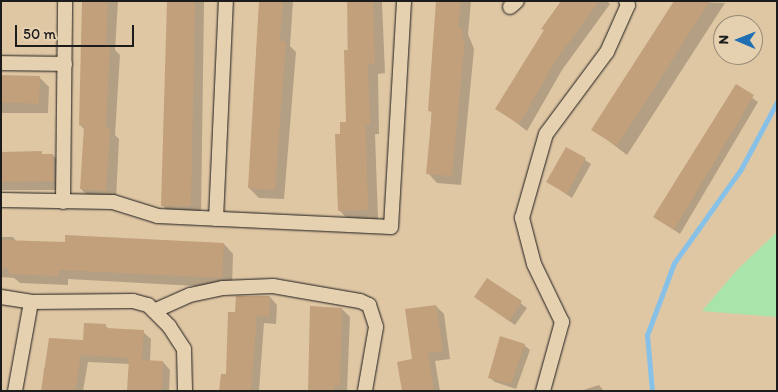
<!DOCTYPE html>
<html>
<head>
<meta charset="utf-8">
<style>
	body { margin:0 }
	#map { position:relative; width:778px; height:392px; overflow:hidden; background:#e0c7a4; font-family:Itim,sans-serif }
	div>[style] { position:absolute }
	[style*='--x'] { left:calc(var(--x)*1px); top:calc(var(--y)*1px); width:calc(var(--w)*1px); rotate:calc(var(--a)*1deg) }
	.green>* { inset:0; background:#a9e5ab }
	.shadow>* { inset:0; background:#0003 }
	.stream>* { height:5px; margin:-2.5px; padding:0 2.5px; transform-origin:2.5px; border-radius:2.5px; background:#88c1e7 }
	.building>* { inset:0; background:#c2a07c }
	.roads { filter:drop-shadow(0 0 1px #1c1c1c) drop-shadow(0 0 1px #1c1c1c) }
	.minor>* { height:14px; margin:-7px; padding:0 7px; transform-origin:7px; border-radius:7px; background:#e5d1b0 }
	span { translate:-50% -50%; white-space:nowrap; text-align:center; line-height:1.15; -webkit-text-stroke:5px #e5d1b0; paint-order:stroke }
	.frame { position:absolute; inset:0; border:2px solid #1c1c1c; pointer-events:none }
	.north { position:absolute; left:713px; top:15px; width:50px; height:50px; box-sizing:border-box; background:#e5d1b0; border:1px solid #958975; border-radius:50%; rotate:271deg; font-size:14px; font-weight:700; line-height:20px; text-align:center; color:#1c1c1c }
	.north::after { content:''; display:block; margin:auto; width:18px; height:22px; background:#1f6fb2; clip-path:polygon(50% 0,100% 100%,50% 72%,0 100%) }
	.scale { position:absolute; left:15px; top:25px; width:119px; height:22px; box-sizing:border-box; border:2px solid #1c1c1c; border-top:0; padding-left:6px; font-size:15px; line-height:18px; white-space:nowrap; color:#1c1c1c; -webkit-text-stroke:4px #e5d1b0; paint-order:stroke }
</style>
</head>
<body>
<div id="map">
	<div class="green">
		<div style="clip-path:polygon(777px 232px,777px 317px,702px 311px,737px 270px)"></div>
	</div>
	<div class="shadow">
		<div style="clip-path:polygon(84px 1px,118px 1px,115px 50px,120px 55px,115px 135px,119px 139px,116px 200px,91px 199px,81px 189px,85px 130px,80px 125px)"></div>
		<div style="clip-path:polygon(168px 1px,204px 1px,201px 216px,172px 215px,162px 205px)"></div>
		<div style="clip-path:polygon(260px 1px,293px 1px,290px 46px,296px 52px,284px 199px,259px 198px,249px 188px)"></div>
		<div style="clip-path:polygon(348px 1px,382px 1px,385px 73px,378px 74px,379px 134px,375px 134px,378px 219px,349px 220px,339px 210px,342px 135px,347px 124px)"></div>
		<div style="clip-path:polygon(438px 1px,471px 1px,468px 34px,474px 49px,461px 185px,437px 183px,428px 173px)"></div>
		<div style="clip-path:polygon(563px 1px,607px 1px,610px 4px,562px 70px,527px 131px,497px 108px)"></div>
		<div style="clip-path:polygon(675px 1px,725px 3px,627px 155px,593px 129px)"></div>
		<div style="clip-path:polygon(1px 76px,39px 77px,49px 87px,48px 113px,1px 113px)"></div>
		<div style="clip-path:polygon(736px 86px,758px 102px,680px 234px,655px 217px)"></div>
		<div style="clip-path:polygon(567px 148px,591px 164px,572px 198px,548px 182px)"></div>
		<div style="clip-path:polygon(1px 153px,53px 155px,62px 165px,63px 190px,1px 190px)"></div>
		<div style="clip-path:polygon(1px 237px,13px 237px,17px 242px,224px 244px,233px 254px,232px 288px,68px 279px,68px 285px,20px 283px,14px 278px,1px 277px)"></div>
		<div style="clip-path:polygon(488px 280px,527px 308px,515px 325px,476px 297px)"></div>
		<div style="clip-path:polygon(270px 297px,277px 305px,276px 324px,264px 323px,259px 391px,221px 391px,227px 376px,236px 313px)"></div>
		<div style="clip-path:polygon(436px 306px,444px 314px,450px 359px,435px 361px,440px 391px,404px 391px)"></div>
		<div style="clip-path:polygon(342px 309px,350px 317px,347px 391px,302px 391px,310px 390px)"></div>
		<div style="clip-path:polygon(105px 325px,110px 330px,143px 332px,151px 339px,150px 361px,163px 362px,170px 370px,169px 391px,129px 391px,130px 364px,88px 362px,83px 391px,43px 391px,44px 368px,48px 368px)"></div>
		<div style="clip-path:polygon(524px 345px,530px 350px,516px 389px,495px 382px,489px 377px)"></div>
		<div style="clip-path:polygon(599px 385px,604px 391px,580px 391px)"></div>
	</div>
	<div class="stream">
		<div style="--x:652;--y:391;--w:56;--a:-95.1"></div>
		<div style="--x:647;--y:335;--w:77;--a:-69.4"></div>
		<div style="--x:674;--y:263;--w:115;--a:-54.5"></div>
		<div style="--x:741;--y:169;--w:76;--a:-61.8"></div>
	</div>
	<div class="building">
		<div style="clip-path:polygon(82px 1px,108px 1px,106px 44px,110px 44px,106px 128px,110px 128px,106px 191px,80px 189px,84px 126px,79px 125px)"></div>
		<div style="clip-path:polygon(167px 1px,195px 1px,191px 206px,161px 206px)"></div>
		<div style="clip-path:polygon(259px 1px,283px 1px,280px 41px,286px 41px,275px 190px,248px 188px)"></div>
		<div style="clip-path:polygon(347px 1px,373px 1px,375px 64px,368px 64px,370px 125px,366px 125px,368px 210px,338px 211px,335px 134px,340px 134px,340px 122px,346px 122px,344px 50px,348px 50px)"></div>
		<div style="clip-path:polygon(436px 1px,461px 1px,458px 27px,463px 28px,462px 38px,465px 38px,452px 176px,426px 174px,432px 112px,428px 111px)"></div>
		<div style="clip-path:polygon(561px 1px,599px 1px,555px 62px,519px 124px,495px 109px,544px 30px,541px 29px)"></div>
		<div style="clip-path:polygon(674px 1px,710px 1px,617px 146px,591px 130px)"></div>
		<div style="clip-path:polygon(1px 75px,40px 76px,39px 104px,1px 102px)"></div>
		<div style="clip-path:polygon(736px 84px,754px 95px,674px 230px,653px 217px)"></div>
		<div style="clip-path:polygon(566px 147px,586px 158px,567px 194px,546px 182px)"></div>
		<div style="clip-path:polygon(42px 151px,42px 154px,53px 154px,54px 181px,1px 182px,1px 152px)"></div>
		<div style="clip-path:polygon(65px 235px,224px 243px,222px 278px,59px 270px,58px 276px,9px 274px,9px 268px,1px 268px,1px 240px,65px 242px)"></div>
		<div style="clip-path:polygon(487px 278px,522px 301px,509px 321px,474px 297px)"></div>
		<div style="clip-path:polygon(236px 296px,270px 296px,269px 317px,257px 316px,251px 391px,219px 391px,221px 374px,226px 374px,228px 312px,235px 312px)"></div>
		<div style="clip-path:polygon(436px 305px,443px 351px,428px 353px,434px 391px,402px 391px,397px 362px,412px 359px,405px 309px)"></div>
		<div style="clip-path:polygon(310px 306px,342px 308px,340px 386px,335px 385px,334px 391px,308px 391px)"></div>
		<div style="clip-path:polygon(84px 323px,106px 324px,106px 328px,144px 330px,142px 360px,163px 361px,162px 391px,127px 391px,129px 358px,81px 355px,75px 391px,41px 391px,49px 338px,83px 340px)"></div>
		<div style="clip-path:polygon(500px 336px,525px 344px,511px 384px,488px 378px)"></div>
	</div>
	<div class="roads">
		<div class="minor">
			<div style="--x:510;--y:7;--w:9;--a:-41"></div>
			<div style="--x:1;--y:63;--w:64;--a:0.9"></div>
			<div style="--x:1;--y:200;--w:112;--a:1"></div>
			<div style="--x:113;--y:202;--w:47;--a:17.3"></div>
			<div style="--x:158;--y:216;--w:233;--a:2.7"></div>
			<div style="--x:391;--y:227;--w:226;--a:-86.7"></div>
			<div style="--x:63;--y:202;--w:201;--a:-89.4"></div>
			<div style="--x:216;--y:219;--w:218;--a:-87.4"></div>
			<div style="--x:1;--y:297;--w:30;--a:9"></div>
			<div style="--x:31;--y:302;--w:102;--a:-0.6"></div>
			<div style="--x:133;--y:301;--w:16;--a:15"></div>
			<div style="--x:148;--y:305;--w:30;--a:45"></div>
			<div style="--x:169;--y:326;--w:27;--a:57"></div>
			<div style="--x:184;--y:349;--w:42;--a:88.6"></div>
			<div style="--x:154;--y:311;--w:39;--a:-24"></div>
			<div style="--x:190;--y:295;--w:34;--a:-12"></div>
			<div style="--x:223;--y:288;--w:50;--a:-2.3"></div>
			<div style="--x:273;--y:286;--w:88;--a:9.8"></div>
			<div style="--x:360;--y:301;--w:10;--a:24"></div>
			<div style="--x:369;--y:305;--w:23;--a:72"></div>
			<div style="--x:376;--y:327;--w:65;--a:99.8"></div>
			<div style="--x:15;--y:391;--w:90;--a:-79.8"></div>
			<div style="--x:543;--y:391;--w:72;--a:-74.6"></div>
			<div style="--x:562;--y:322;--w:64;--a:-115.8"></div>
			<div style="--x:534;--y:264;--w:48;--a:-104.6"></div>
			<div style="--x:522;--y:218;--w:87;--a:-74.1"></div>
			<div style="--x:546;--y:134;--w:102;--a:-53.4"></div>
			<div style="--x:607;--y:52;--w:51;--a:-65.9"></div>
			<div style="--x:628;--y:5;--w:4;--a:-117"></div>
		</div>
	</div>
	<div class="frame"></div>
	<div class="north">N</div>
	<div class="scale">50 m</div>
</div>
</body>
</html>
